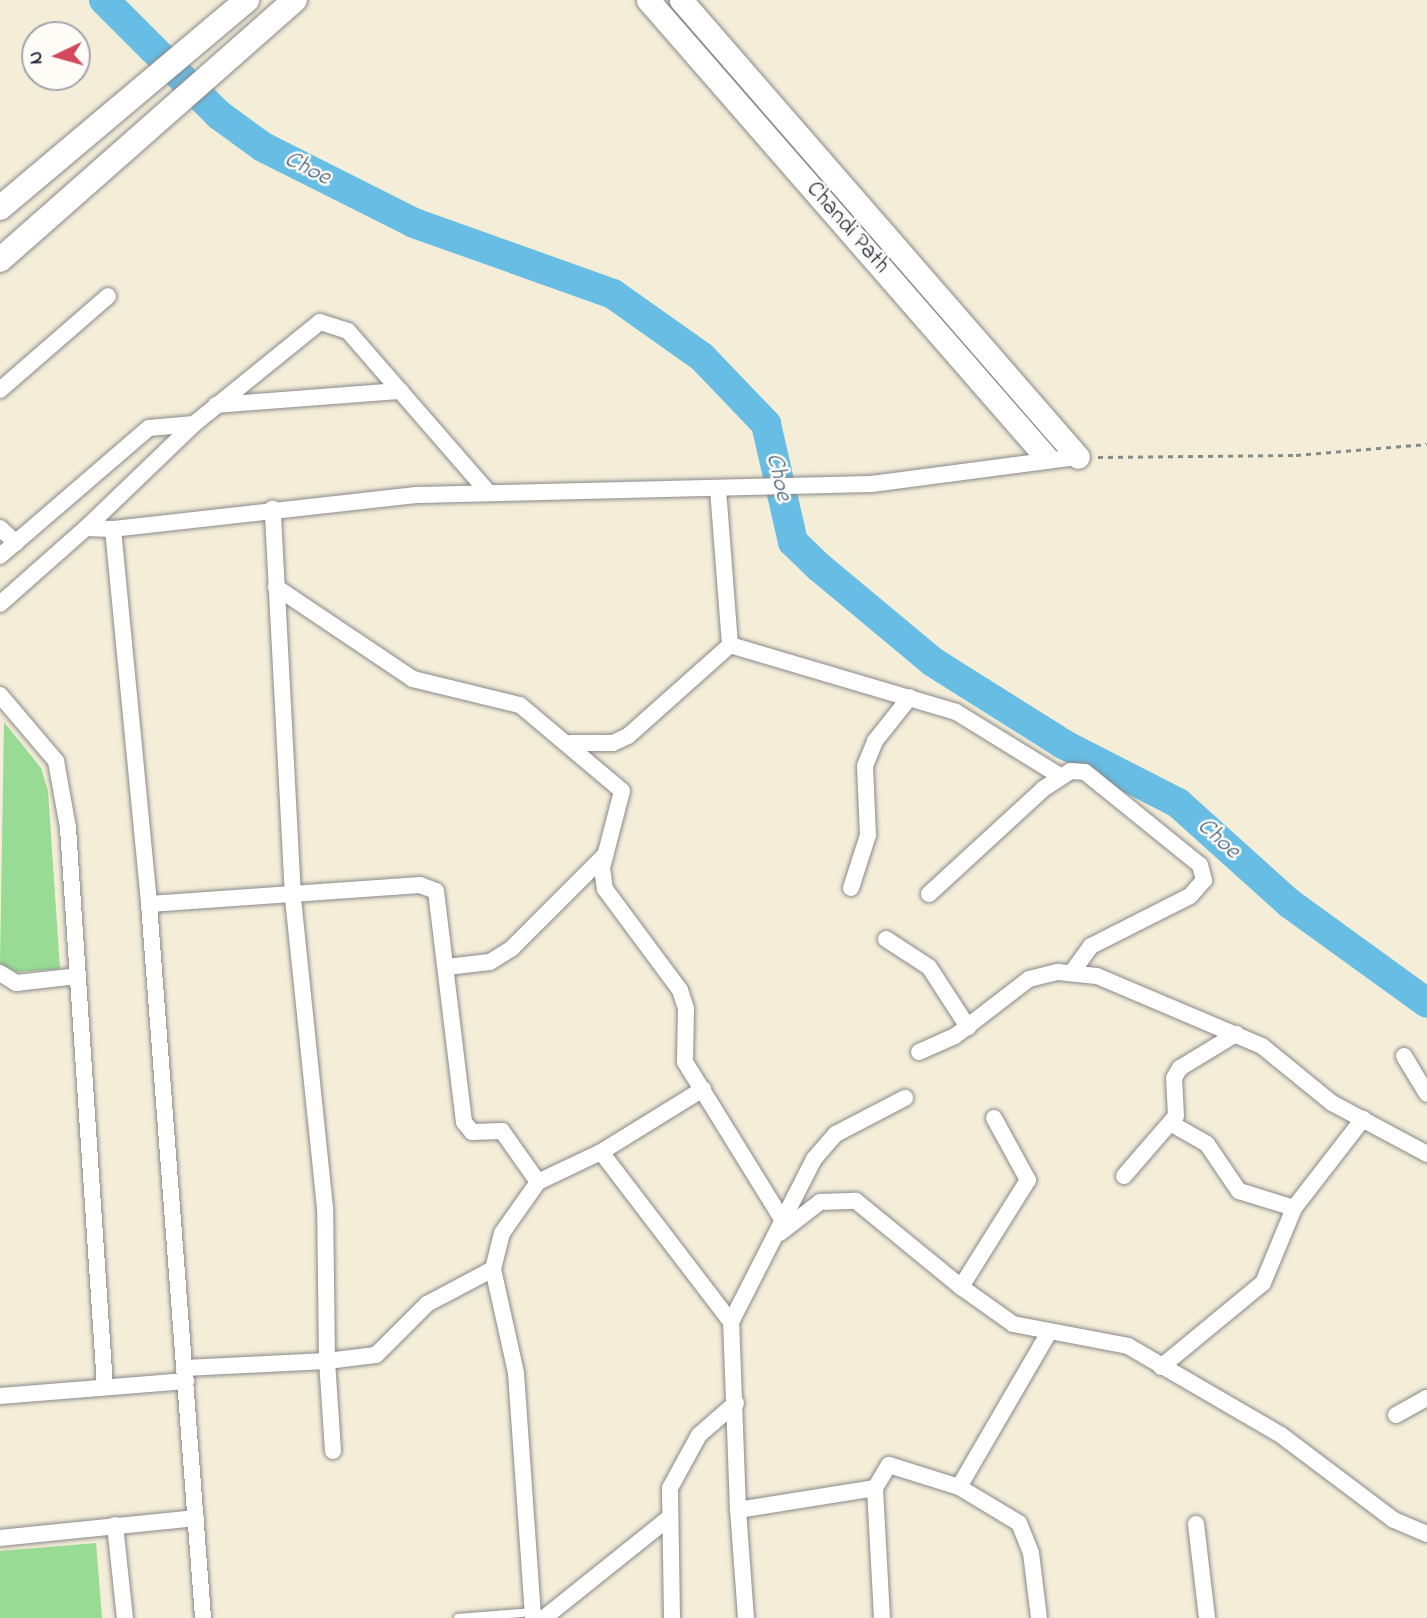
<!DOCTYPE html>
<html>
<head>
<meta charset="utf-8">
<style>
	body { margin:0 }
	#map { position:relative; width:1427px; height:1618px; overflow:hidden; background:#f4eed9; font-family:"Indie Flower",sans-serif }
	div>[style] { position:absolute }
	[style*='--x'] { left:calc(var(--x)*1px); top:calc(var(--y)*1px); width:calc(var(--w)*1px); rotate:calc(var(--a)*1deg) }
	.green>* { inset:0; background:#97db94 }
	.river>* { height:30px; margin:-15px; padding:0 15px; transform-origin:15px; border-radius:15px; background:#67bde3 }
	.path>* { height:2.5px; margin-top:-1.25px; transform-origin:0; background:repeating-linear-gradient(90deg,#8b888a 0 5px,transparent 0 10px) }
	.roads { filter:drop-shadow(0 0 2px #8b888a) drop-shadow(0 0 2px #8b888a) }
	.lane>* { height:8px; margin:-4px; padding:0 4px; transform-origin:4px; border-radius:4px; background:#fff }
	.street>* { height:16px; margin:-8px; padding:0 8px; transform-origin:8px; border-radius:8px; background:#fff }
	.secondary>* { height:23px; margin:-11.5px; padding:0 11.5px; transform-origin:11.5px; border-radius:11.5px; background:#fff }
	.primary>* { height:24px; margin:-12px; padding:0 12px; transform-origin:12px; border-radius:12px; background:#fff }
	span { translate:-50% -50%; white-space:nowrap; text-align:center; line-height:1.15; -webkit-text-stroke:5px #fdfcf7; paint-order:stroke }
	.street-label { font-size:23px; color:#22223b }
	.water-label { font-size:24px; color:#3a5876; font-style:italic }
	.north { position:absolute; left:21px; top:21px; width:70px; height:70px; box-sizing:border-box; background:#fdfcf7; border:2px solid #a5a5ac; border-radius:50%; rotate:265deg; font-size:19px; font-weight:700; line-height:28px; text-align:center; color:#22223b }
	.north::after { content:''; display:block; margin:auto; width:24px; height:32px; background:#d1495b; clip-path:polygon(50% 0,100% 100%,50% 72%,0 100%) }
</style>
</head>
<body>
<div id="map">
	<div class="green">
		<div style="clip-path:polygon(4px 722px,41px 768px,48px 791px,60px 969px,17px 972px,0 964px)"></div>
		<div style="clip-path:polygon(96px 1543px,102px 1618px,0 1618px,0 1551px)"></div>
	</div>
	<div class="river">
		<div style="--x:104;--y:0;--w:163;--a:45"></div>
		<div style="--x:219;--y:115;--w:54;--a:36"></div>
		<div style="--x:263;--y:147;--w:169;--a:26.7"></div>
		<div style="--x:414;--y:223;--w:211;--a:19.6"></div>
		<div style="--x:613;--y:294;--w:109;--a:35.3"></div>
		<div style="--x:702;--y:357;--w:93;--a:46.3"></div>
		<div style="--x:766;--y:424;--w:121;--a:77.1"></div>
		<div style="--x:793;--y:542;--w:36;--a:44"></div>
		<div style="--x:819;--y:567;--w:148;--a:39.8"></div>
		<div style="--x:933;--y:662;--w:154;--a:32.2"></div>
		<div style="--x:1063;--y:744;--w:129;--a:27.2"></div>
		<div style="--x:1178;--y:803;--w:149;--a:42"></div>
		<div style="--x:1289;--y:903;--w:170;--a:35.9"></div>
	</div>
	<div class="path">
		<div style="--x:1098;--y:457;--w:198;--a:-0.6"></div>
		<div style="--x:1296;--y:455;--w:131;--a:-4.8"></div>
	</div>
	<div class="roads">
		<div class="lane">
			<div style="--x:458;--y:1618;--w:75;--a:-4.6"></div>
		</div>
		<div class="street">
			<div style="--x:0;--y:390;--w:143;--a:-41"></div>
			<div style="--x:216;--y:405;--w:185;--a:-4.4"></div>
			<div style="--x:0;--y:528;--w:22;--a:43"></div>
			<div style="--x:86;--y:528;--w:150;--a:-43.9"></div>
			<div style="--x:194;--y:424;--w:162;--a:-39"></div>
			<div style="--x:320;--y:322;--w:29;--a:18"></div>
			<div style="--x:348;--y:331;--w:212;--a:49"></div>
			<div style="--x:113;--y:529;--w:306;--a:-6.4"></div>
			<div style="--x:417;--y:495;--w:455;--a:-1.4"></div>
			<div style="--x:872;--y:484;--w:208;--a:-7.5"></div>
			<div style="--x:0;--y:556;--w:196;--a:-40.7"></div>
			<div style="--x:149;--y:428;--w:45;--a:-5.1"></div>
			<div style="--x:276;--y:587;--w:165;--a:33.9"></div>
			<div style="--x:413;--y:679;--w:110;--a:13.7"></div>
			<div style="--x:520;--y:705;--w:133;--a:40.1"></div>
			<div style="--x:622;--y:791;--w:80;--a:104.6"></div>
			<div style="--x:602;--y:868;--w:21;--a:82"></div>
			<div style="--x:605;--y:889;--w:126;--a:53.4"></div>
			<div style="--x:680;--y:990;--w:20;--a:72"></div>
			<div style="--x:686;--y:1009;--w:53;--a:91.1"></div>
			<div style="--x:685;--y:1062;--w:185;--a:58.3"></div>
			<div style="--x:0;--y:604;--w:115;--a:-41.5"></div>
			<div style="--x:86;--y:528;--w:27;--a:2"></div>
			<div style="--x:113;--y:529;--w:377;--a:84.5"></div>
			<div style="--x:149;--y:904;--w:716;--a:85.67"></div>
			<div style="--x:730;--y:645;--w:236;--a:16.5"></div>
			<div style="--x:956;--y:712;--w:122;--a:31.6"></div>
			<div style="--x:0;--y:695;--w:87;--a:49.7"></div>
			<div style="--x:56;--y:761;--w:68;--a:79.8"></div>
			<div style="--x:68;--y:828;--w:560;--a:86.21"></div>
			<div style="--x:571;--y:743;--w:42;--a:0"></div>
			<div style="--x:613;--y:743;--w:17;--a:-25"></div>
			<div style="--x:628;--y:736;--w:137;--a:-41.7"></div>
			<div style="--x:730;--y:645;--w:155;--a:-94.4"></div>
			<div style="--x:851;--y:888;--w:56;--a:-72.2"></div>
			<div style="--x:868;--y:835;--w:69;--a:-92.5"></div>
			<div style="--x:865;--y:766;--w:27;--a:-68"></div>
			<div style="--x:875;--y:741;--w:56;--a:-51.5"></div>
			<div style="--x:929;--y:894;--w:155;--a:-42.6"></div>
			<div style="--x:1043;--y:789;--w:33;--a:-33"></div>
			<div style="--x:1071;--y:771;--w:14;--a:4"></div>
			<div style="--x:1085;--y:772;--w:148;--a:39"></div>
			<div style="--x:1200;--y:865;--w:16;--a:75"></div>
			<div style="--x:1204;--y:880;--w:21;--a:131"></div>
			<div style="--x:1190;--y:896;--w:111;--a:153.2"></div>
			<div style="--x:1091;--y:946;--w:32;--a:126"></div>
			<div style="--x:149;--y:904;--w:272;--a:-4"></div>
			<div style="--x:420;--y:885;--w:17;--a:21"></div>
			<div style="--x:436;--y:891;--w:233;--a:83.1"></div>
			<div style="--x:464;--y:1122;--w:13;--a:51"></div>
			<div style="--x:472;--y:1132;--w:30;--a:-2"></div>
			<div style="--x:502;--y:1131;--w:62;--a:54.8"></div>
			<div style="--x:538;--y:1182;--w:62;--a:125.2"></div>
			<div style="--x:502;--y:1233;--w:37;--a:104"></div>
			<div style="--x:493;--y:1269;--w:107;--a:77.5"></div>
			<div style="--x:516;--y:1373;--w:246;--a:86"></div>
			<div style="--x:886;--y:939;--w:51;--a:33.1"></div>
			<div style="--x:929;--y:967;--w:72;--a:57"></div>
			<div style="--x:447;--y:967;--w:43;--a:-6.6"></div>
			<div style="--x:490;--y:962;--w:26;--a:-32"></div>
			<div style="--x:512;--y:948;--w:132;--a:-45"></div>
			<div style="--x:0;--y:973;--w:19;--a:32"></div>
			<div style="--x:16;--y:983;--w:62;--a:-6.4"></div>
			<div style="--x:919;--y:1052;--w:39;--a:-24"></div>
			<div style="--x:955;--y:1036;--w:93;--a:-37.6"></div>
			<div style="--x:1029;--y:979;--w:30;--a:-14"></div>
			<div style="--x:1058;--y:972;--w:39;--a:6"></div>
			<div style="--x:1097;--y:976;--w:179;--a:23"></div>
			<div style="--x:1262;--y:1046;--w:90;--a:39.2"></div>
			<div style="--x:1332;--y:1103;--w:108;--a:28.2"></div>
			<div style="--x:1404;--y:1056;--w:44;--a:58.8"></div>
			<div style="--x:994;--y:1118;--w:71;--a:61.3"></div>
			<div style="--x:1028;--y:1180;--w:126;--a:122.1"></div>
			<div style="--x:961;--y:1287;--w:64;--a:35.4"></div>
			<div style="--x:1013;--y:1324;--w:117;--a:10.8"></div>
			<div style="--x:1128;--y:1346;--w:177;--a:30.2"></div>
			<div style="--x:1281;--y:1435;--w:141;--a:37"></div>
			<div style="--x:1394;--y:1520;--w:36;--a:23"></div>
			<div style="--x:1172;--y:1124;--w:40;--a:29.7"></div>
			<div style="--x:1207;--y:1144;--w:57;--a:55.8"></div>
			<div style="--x:1239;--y:1191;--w:58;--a:17.2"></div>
			<div style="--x:601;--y:1152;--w:214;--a:52.6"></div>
			<div style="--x:1124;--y:1176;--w:79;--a:-49.1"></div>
			<div style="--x:1176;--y:1116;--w:38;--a:-93"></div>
			<div style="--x:1174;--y:1078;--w:12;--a:-59"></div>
			<div style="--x:1180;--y:1068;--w:66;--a:-31.3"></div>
			<div style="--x:538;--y:1182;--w:70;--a:-25.5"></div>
			<div style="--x:601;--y:1152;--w:120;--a:-31.7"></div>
			<div style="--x:780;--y:1233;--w:51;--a:-37.8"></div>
			<div style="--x:820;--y:1202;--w:36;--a:-2"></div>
			<div style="--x:856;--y:1201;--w:136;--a:39.3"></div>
			<div style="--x:1161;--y:1367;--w:132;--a:-39.5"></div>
			<div style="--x:1263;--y:1283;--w:81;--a:-67.5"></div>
			<div style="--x:1294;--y:1208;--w:113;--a:-52.2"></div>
			<div style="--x:185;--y:1368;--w:142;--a:-2.8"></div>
			<div style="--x:327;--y:1361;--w:153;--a:-90.7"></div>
			<div style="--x:325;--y:1208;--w:313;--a:-95.9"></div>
			<div style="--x:293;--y:897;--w:389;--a:-93"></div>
			<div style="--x:0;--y:1396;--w:187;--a:-4.6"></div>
			<div style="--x:1396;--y:1415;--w:35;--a:-29"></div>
			<div style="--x:333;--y:1451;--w:90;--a:-93.8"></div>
			<div style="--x:327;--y:1361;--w:49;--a:-7"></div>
			<div style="--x:376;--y:1355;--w:72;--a:-45"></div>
			<div style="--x:427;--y:1304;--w:75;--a:-27.9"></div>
			<div style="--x:959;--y:1487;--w:177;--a:-59.8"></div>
			<div style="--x:738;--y:1510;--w:188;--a:-92.1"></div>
			<div style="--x:731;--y:1322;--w:183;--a:-63"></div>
			<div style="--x:814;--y:1159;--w:33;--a:-49"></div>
			<div style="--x:836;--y:1134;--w:78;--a:-27.6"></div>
			<div style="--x:1196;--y:1524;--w:95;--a:83.3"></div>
			<div style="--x:115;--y:1525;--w:94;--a:83.9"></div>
			<div style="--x:0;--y:1538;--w:197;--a:-5.8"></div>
			<div style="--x:544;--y:1618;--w:160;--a:-38.7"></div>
			<div style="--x:672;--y:1618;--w:130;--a:-90.9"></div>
			<div style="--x:670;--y:1488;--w:60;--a:-61.3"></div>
			<div style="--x:699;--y:1435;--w:49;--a:-40.9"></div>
			<div style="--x:746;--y:1618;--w:108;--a:-94.2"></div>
			<div style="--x:738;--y:1510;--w:139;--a:-9.1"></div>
			<div style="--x:882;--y:1618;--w:130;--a:-93.1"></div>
			<div style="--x:875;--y:1488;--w:27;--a:-59"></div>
			<div style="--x:889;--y:1465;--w:73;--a:17.4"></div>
			<div style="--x:959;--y:1487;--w:70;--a:31"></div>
			<div style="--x:1019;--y:1523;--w:32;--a:68"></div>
			<div style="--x:1031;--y:1553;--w:65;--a:83"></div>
		</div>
		<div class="secondary">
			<div style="--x:648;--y:0;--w:606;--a:48.95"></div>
			<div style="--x:681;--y:0;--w:605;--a:49.02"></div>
		</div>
		<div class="primary">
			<div style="--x:0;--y:208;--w:323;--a:-40.1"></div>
			<div style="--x:0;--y:260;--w:393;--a:-41.4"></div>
		</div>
	</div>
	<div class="street-label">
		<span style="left:847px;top:228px;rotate:49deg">Chandi Path</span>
	</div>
	<div class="water-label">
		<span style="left:307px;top:169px;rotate:27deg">Choe</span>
		<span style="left:778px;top:477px;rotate:77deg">Choe</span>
		<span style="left:1218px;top:839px;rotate:42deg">Choe</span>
	</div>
	<div class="north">N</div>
</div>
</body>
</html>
